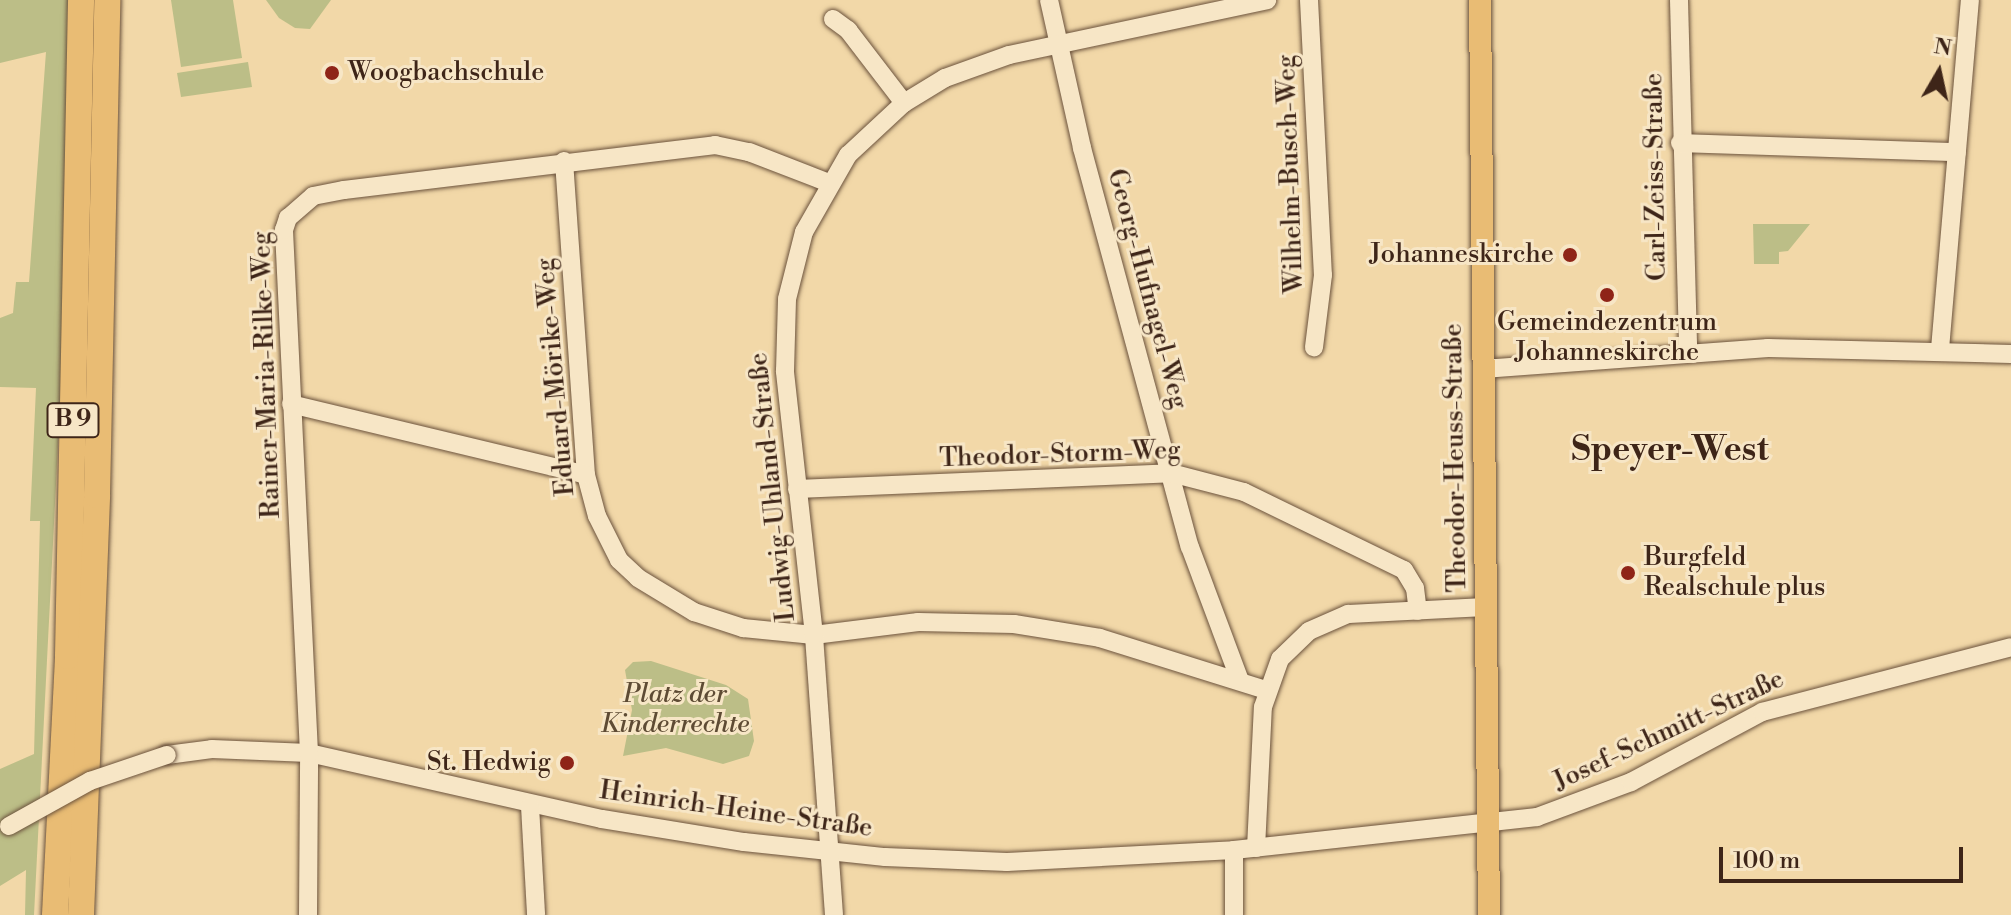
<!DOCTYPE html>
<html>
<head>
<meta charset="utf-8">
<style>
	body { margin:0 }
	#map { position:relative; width:2011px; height:915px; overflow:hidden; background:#f2d8a8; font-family:"Libre Bodoni",serif }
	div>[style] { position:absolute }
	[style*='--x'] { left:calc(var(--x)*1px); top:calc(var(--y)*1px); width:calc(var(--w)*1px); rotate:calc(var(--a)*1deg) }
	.green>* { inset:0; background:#bcbe87 }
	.roads { filter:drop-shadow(0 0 2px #6b523c) drop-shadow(0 0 2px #6b523c) }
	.minor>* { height:18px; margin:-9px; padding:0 9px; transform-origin:9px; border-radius:9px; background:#f7e6c6 }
	.major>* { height:22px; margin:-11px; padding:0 11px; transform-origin:11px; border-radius:11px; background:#e9bc74 }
	.highway>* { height:26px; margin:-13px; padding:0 13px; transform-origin:13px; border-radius:13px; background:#e9bc74 }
	.bridges { filter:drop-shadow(0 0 2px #6b523c) drop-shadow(0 0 2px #6b523c) }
	.minor-bridge>* { height:18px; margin:-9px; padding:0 9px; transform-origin:9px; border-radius:9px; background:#f7e6c6 }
	.dots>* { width:22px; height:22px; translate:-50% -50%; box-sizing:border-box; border:4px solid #f7e6c6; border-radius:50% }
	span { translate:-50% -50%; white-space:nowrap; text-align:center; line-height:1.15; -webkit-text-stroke:6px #f7e6c6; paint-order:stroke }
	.shield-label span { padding:2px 6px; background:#f7e6c6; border:2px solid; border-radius:6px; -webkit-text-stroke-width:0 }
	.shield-label { font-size:24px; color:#3e2518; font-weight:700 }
	.poi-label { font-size:26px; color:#3e2518 }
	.left { translate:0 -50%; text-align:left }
	.right { translate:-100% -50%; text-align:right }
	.street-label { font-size:26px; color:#3e2518 }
	.park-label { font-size:26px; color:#5e4b34; font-style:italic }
	.district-label { font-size:34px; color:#3e2518; font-weight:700 }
	.north { position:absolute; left:1899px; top:32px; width:80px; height:80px; -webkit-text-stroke:6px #f7e6c6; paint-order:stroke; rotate:9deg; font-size:22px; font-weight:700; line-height:32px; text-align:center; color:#3e2518 }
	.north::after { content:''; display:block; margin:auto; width:28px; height:36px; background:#3e2518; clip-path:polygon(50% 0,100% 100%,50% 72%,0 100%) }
	.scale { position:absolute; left:1719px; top:847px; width:244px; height:36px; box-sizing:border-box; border:4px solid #3e2518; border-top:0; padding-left:10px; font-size:24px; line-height:28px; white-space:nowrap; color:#3e2518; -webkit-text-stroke:6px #f7e6c6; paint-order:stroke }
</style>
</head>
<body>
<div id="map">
	<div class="green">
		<div style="clip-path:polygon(0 0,68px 0,61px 386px,34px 915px,25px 915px,26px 870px,0 886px,0 769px,34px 754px,40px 521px,30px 521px,36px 388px,0 387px,0 318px,13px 313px,16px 282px,29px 282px,46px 52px,0 63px)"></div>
		<div style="clip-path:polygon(171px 0,233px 0,242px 58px,181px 67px)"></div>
		<div style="clip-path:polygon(266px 0,331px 0,310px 29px,295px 28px,279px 18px)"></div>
		<div style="clip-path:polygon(248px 62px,252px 87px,181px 97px,177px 73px)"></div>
		<div style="clip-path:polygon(1753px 224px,1810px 224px,1788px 251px,1779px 252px,1779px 264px,1754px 264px)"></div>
		<div style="clip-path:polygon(651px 661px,726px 685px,748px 699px,754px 741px,749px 756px,723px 764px,666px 748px,623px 756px,632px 710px,625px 670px,633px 662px)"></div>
	</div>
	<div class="roads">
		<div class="minor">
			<div style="--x:1049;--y:0;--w:152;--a:77.4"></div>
			<div style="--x:1082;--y:148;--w:413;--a:74.9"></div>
			<div style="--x:1190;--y:547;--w:140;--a:69.5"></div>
			<div style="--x:1309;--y:0;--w:275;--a:87.1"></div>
			<div style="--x:1323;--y:275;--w:73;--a:97.1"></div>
			<div style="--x:1679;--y:0;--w:354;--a:88.5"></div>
			<div style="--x:833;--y:19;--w:19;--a:36"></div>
			<div style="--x:848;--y:30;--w:92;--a:52.5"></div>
			<div style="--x:1680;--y:143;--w:277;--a:1.9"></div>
			<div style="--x:564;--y:161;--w:315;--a:86"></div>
			<div style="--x:586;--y:475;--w:42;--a:75"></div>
			<div style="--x:597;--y:516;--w:49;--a:63.4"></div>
			<div style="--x:619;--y:560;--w:26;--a:43"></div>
			<div style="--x:638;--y:578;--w:66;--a:31.3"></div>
			<div style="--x:694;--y:612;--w:52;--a:18.1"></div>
			<div style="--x:743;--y:628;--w:71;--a:5.6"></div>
			<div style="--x:814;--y:635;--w:105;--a:-7.1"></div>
			<div style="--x:918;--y:622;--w:96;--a:1.2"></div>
			<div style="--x:1014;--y:624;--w:87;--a:9.2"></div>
			<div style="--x:1100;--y:638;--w:174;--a:17.4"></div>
			<div style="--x:1940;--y:349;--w:350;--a:-85.1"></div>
			<div style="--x:1483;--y:369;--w:286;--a:-4.2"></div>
			<div style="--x:1768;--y:348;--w:243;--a:1.4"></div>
			<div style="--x:291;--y:404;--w:303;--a:13.5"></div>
			<div style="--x:797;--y:489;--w:374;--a:-2.4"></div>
			<div style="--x:1171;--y:473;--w:75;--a:14.6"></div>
			<div style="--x:1244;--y:492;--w:178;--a:26"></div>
			<div style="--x:1404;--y:570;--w:21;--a:59"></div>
			<div style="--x:1415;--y:588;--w:23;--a:83"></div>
			<div style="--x:167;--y:755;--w:45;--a:-7.6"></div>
			<div style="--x:212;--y:749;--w:97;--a:2.4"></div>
			<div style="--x:309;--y:753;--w:300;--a:12.7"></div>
			<div style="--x:602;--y:819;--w:144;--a:9.2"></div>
			<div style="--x:744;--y:842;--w:142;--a:6.1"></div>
			<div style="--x:885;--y:857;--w:122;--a:2.3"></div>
			<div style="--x:1007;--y:862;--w:227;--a:-3"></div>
			<div style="--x:1234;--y:850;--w:305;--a:-6.2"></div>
			<div style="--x:1537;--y:817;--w:100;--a:-20.4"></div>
			<div style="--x:1631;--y:782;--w:149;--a:-28.1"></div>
			<div style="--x:1762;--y:712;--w:257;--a:-14.6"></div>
			<div style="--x:530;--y:806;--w:109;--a:86.8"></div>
			<div style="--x:1256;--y:848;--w:141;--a:-87.2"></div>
			<div style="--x:1263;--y:707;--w:51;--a:-70.5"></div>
			<div style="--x:1280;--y:659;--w:40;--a:-44"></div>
			<div style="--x:1309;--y:631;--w:43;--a:-23.6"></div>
			<div style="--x:1348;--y:614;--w:138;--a:-2.9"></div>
			<div style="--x:308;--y:915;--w:162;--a:-89.6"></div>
			<div style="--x:309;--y:753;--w:524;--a:-92.74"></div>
			<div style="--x:284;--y:230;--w:13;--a:-72"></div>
			<div style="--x:288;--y:218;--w:33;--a:-41"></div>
			<div style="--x:313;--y:196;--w:32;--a:-11"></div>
			<div style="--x:344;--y:190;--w:374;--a:-6.9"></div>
			<div style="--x:715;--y:145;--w:35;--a:12"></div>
			<div style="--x:749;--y:152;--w:86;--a:21.2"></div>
			<div style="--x:834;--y:915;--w:281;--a:-94.1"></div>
			<div style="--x:814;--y:635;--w:266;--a:-96.3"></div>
			<div style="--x:785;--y:371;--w:72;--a:-88.4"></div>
			<div style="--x:787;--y:299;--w:69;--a:-75.8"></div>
			<div style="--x:804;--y:232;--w:89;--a:-60.3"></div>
			<div style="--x:848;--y:155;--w:76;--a:-42.9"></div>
			<div style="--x:904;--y:103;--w:48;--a:-31.4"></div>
			<div style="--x:945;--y:78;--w:68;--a:-19.8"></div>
			<div style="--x:1009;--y:55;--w:264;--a:-12"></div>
			<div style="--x:1234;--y:915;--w:65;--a:-90"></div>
		</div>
		<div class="major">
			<div style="--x:1480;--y:0;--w:915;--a:89.44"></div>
		</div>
		<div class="highway">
			<div style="--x:55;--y:915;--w:259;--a:-87.1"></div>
			<div style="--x:68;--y:656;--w:656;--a:-88.86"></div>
			<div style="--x:81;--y:915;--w:420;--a:-87.8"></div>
			<div style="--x:97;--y:495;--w:495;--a:-88.8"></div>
		</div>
	</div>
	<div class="bridges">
		<div class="minor-bridge">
			<div style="--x:9;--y:826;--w:93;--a:-29.1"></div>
			<div style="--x:90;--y:781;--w:81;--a:-18.7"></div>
		</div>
	</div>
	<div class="dots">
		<div style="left:332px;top:73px;background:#8f2418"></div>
		<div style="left:1570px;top:255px;background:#8f2418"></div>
		<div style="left:1607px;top:295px;background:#8f2418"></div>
		<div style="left:1628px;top:573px;background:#8f2418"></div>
		<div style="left:567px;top:763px;background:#8f2418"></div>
	</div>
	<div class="shield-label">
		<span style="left:73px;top:420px">B 9</span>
	</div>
	<div class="poi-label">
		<span class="left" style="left:348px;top:73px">Woogbachschule</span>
		<span class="right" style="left:1554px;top:255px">Johanneskirche</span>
		<span style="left:1607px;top:338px">Gemeindezentrum<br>Johanneskirche</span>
		<span class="left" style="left:1644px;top:573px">Burgfeld<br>Realschule plus</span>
		<span class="right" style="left:551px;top:763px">St. Hedwig</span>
	</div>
	<div class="street-label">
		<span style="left:1291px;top:174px;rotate:-92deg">Wilhelm-Busch-Weg</span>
		<span style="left:1656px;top:177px;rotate:-91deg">Carl-Zeiss-Straße</span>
		<span style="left:1147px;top:289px;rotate:75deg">Georg-Hufnagel-Weg</span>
		<span style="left:267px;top:375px;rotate:-92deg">Rainer-Maria-Rilke-Weg</span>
		<span style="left:556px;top:377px;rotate:-95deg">Eduard-Mörike-Weg</span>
		<span style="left:1060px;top:455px;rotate:-2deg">Theodor-Storm-Weg</span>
		<span style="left:1456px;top:458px;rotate:-91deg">Theodor-Heuss-Straße</span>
		<span style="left:773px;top:487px;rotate:-96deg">Ludwig-Uhland-Straße</span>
		<span style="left:1669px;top:731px;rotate:-25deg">Josef-Schmitt-Straße</span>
		<span style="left:736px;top:810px;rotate:8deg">Heinrich-Heine-Straße</span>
	</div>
	<div class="park-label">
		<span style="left:675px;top:710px">Platz der<br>Kinderrechte</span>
	</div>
	<div class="district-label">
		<span style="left:1670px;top:451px">Speyer-West</span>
	</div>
	<div class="north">N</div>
	<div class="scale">100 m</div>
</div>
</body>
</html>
